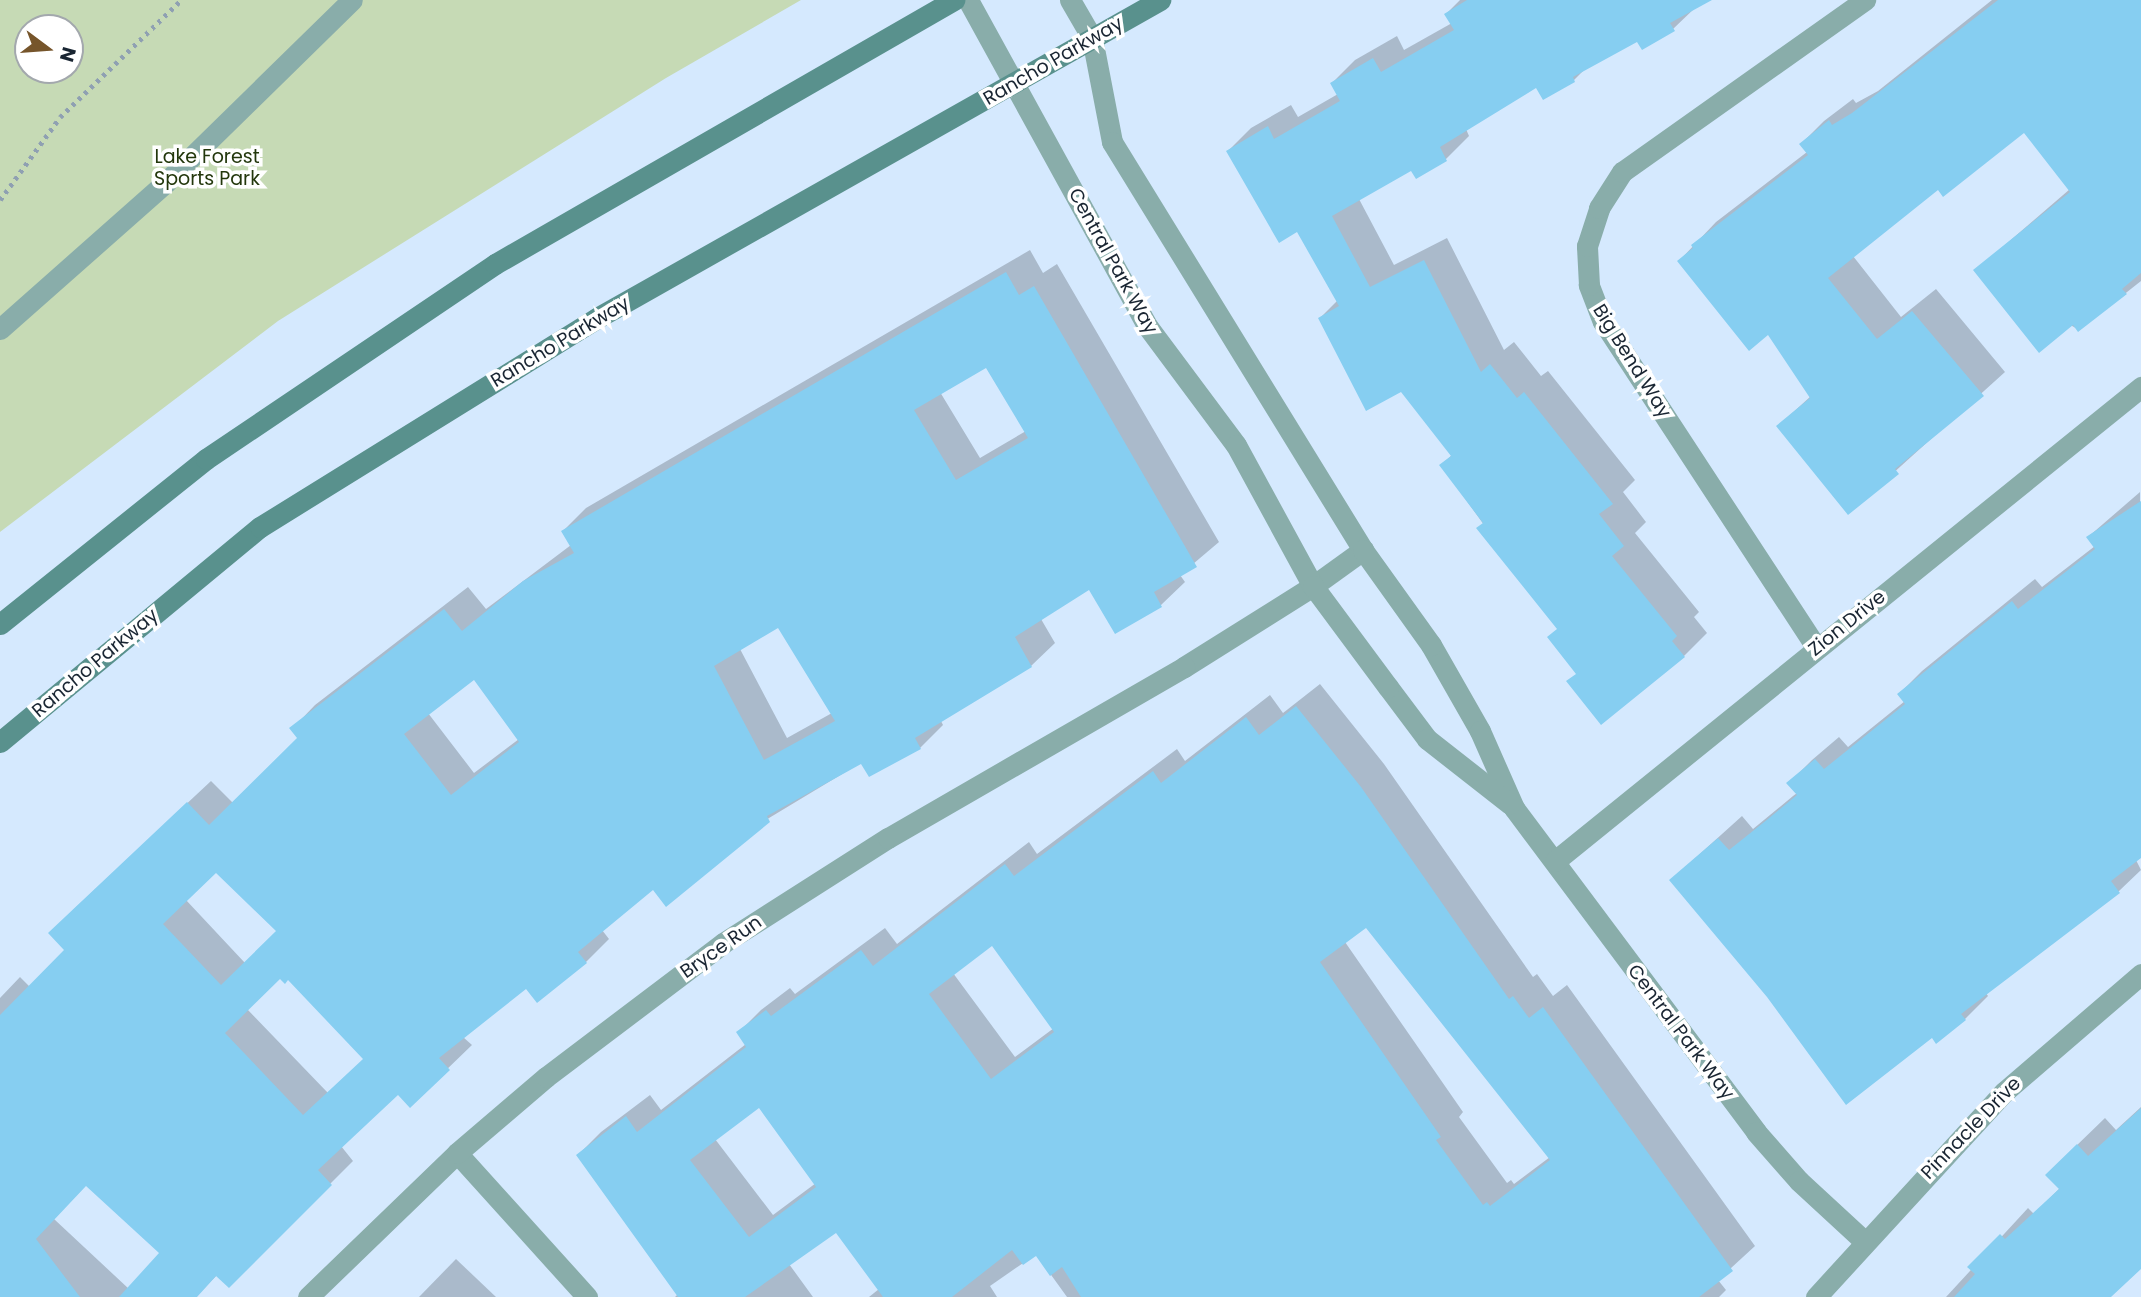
<!DOCTYPE html>
<html>
<head>
<meta charset="utf-8">
<style>
	body { margin:0 }
	#map { position:relative; width:2141px; height:1297px; overflow:hidden; background:#d5e9fe; font-family:Poppins,sans-serif }
	div>[style] { position:absolute }
	[style*='--x'] { left:calc(var(--x)*1px); top:calc(var(--y)*1px); width:calc(var(--w)*1px); rotate:calc(var(--a)*1deg) }
	.green>* { inset:0; background:#c6dab5 }
	.shadow>* { inset:0; background:#0003 }
	.building>* { inset:0; background:#86cef1 }
	.path>* { height:4.5px; margin-top:-2.25px; transform-origin:0; background:repeating-linear-gradient(90deg,#8fa0b2 0 3.5px,transparent 0 8.5px) }
	.service>* { height:21px; margin:-10.5px; padding:0 10.5px; transform-origin:10.5px; border-radius:10.5px; background:#89adaa }
	.minor>* { height:21px; margin:-10.5px; padding:0 10.5px; transform-origin:10.5px; border-radius:10.5px; background:#89adaa }
	.tertiary>* { height:21px; margin:-10.5px; padding:0 10.5px; transform-origin:10.5px; border-radius:10.5px; background:#89adaa }
	.secondary>* { height:21px; margin:-10.5px; padding:0 10.5px; transform-origin:10.5px; border-radius:10.5px; background:#59918d }
	span { translate:-50% -50%; white-space:nowrap; text-align:center; line-height:1.15; -webkit-text-stroke:7px #fff; paint-order:stroke }
	.street-label { font-size:19px; color:#192532 }
	.park-label { font-size:19px; color:#23370c }
	.north { position:absolute; left:14px; top:14px; width:70px; height:70px; box-sizing:border-box; background:#fff; border:2px solid #a3a8ad; border-radius:50%; rotate:106deg; font-size:19px; font-weight:700; line-height:28px; text-align:center; color:#192532 }
	.north::after { content:''; display:block; margin:auto; width:24px; height:32px; background:#76552b; clip-path:polygon(50% 0,100% 100%,50% 72%,0 100%) }
</style>
</head>
<body>
<div id="map">
	<div class="green">
		<div style="clip-path:polygon(evenodd,0 0,801px 0,666px 78px,278px 321px,0 532px,0 0,28px 28px,70px 28px,70px 70px,28px 70px,28px 28px)"></div>
	</div>
	<div class="shadow">
		<div style="clip-path:polygon(1460px 0,1693px 0,1697px 6px,1673px 29px,1637px 39px,1587px 67px,1574px 80px,1537px 86px,1466px 129px,1469px 136px,1446px 159px,1412px 169px,1359px 199px,1394px 265px,1447px 238px,1504px 350px,1514px 342px,1541px 376px,1548px 371px,1635px 480px,1623px 492px,1646px 522px,1635px 533px,1699px 612px,1694px 617px,1707px 633px,1684px 656px,1577px 673px,1558px 628px,1441px 465px,1452px 455px,1402px 390px,1320px 318px,1338px 300px,1298px 230px,1228px 151px,1251px 128px,1291px 105px,1298px 117px,1338px 94px,1332px 83px,1355px 60px,1397px 36px,1404px 50px,1452px 23px,1446px 14px)"></div>
		<div style="clip-path:polygon(1992px 0,2141px 0,2141px 281px,2079px 330px,1976px 270px,2070px 189px,2024px 130px,1938px 188px,1853px 256px,1901px 317px,1936px 289px,2005px 372px,1849px 513px,1778px 426px,1811px 396px,1768px 333px,1679px 261px,1716px 222px,1807px 152px,1801px 144px,1824px 121px,1853px 99px,1856px 103px,1878px 91px)"></div>
		<div style="clip-path:polygon(evenodd,1030px 250px,1043px 273px,1057px 264px,1219px 542px,1180px 575px,1185px 582px,1161px 605px,1116px 632px,1090px 588px,1041px 619px,1055px 643px,1031px 666px,941px 721px,943px 725px,920px 748px,862px 762px,653px 888px,602px 930px,609px 939px,586px 962px,526px 986px,463px 1037px,472px 1045px,410px 1105px,398px 1093px,341px 1146px,353px 1161px,229px 1285px,217px 1275px,196px 1297px,0 1297px,0 998px,20px 977px,30px 987px,66px 950px,73px 910px,211px 781px,233px 803px,299px 738px,292px 729px,315px 705px,468px 587px,486px 609px,571px 545px,563px 531px,586px 508px,1030px 250px,987px 366px,1026px 431px,980px 458px,940px 392px,987px 366px,1030px 250px,779px 626px,832px 713px,787px 738px,740px 649px,779px 626px,1030px 250px,474px 678px,519px 739px,474px 773px,428px 713px,474px 678px,1030px 250px,216px 871px,278px 931px,245px 963px,186px 900px,216px 871px,1030px 250px,280px 977px,288px 977px,365px 1058px,328px 1093px,247px 1009px,280px 977px,1030px 250px,87px 1184px,161px 1253px,129px 1289px,54px 1219px,87px 1184px)"></div>
		<div style="clip-path:polygon(2140px 492px,2141px 856px,2136px 860px,2141px 870px,2119px 891px,1986px 993px,1988px 996px,1965px 1019px,1932px 1036px,1768px 996px,1671px 880px,1742px 816px,1753px 829px,1793px 796px,1797px 793px,1789px 783px,1812px 760px,1839px 737px,1848px 747px,1905px 701px,1899px 694px,1922px 671px,2035px 579px,2042px 587px,2095px 546px,2088px 537px)"></div>
		<div style="clip-path:polygon(evenodd,1320px 684px,1384px 764px,1533px 977px,1537px 974px,1553px 996px,1567px 985px,1755px 1246px,1718px 1280px,1726px 1290px,1719px 1297px,1067px 1297px,1036px 1254px,990px 1286px,997px 1297px,869px 1297px,879px 1289px,837px 1231px,789px 1264px,813px 1297px,675px 1297px,678px 1294px,578px 1155px,601px 1132px,650px 1095px,661px 1110px,746px 1044px,738px 1033px,761px 1010px,790px 988px,795px 994px,885px 928px,897px 944px,1029px 842px,1037px 854px,1177px 749px,1185px 761px,1270px 695px,1283px 713px,1320px 684px,1367px 925px,1550px 1157px,1514px 1184px,1511px 1180px,1507px 1183px,1459px 1117px,1463px 1112px,1345px 942px,1367px 925px,1320px 684px,993px 943px,1054px 1028px,1015px 1057px,953px 973px,993px 943px,1320px 684px,759px 1105px,816px 1183px,773px 1215px,715px 1139px,759px 1105px)"></div>
		<div style="clip-path:polygon(2141px 1107px,2141px 1266px,2109px 1297px,1946px 1297px,2028px 1208px,2034px 1214px,2060px 1188px,2074px 1148px,2105px 1118px,2116px 1130px)"></div>
		<div style="clip-path:polygon(456px 1259px,496px 1297px,419px 1297px)"></div>
	</div>
	<div class="building">
		<div style="clip-path:polygon(1467px 0,1712px 0,1670px 23px,1675px 31px,1642px 50px,1637px 42px,1573px 77px,1575px 82px,1543px 100px,1536px 88px,1440px 147px,1447px 161px,1416px 179px,1411px 171px,1332px 216px,1370px 287px,1424px 260px,1481px 372px,1490px 364px,1517px 398px,1524px 392px,1613px 504px,1599px 514px,1624px 546px,1612px 556px,1677px 636px,1672px 641px,1685px 657px,1601px 725px,1566px 681px,1576px 674px,1547px 637px,1557px 629px,1476px 528px,1483px 523px,1439px 465px,1451px 456px,1401px 392px,1366px 411px,1318px 318px,1339px 306px,1297px 232px,1279px 243px,1226px 151px,1268px 126px,1274px 139px,1340px 101px,1330px 83px,1373px 58px,1381px 72px,1454px 30px,1444px 14px)"></div>
		<div style="clip-path:polygon(1998px 0,2141px 0,2141px 273px,2122px 289px,2127px 294px,2078px 332px,2073px 325px,2039px 353px,1973px 270px,2070px 192px,2024px 133px,1943px 197px,1938px 190px,1828px 278px,1877px 339px,1912px 311px,1984px 396px,1895px 469px,1899px 474px,1848px 515px,1776px 426px,1810px 398px,1768px 335px,1749px 351px,1677px 261px,1693px 248px,1691px 245px,1808px 155px,1799px 144px,1829px 120px,1832px 125px,1852px 113px)"></div>
		<div style="clip-path:polygon(evenodd,1006px 272px,1019px 295px,1034px 286px,1197px 567px,1154px 592px,1162px 607px,1115px 634px,1089px 590px,1015px 637px,1032px 667px,915px 738px,921px 749px,869px 777px,861px 764px,767px 816px,770px 822px,666px 907px,653px 890px,578px 952px,587px 963px,537px 1003px,526px 989px,439px 1058px,450px 1070px,410px 1108px,398px 1095px,318px 1170px,332px 1185px,229px 1288px,216px 1276px,197px 1297px,119px 1297px,159px 1253px,86px 1186px,36px 1239px,80px 1297px,0 1297px,0 1015px,64px 950px,48px 933px,187px 802px,209px 825px,297px 738px,289px 728px,444px 609px,462px 631px,523px 581px,574px 553px,561px 531px,1006px 272px,986px 368px,1028px 438px,956px 480px,914px 410px,986px 368px,1006px 272px,778px 628px,835px 721px,764px 760px,714px 666px,778px 628px,1006px 272px,474px 680px,519px 742px,451px 795px,404px 734px,474px 680px,1006px 272px,216px 873px,276px 931px,221px 985px,163px 924px,216px 873px,1006px 272px,280px 979px,285px 984px,288px 980px,363px 1059px,303px 1115px,225px 1033px,280px 979px)"></div>
		<div style="clip-path:polygon(2141px 501px,2141px 858px,2111px 881px,2120px 893px,1961px 1014px,1966px 1020px,1936px 1044px,1932px 1038px,1846px 1105px,1767px 997px,1669px 880px,1718px 838px,1729px 850px,1768px 819px,1797px 795px,1786px 783px,1815px 759px,1824px 769px,1905px 704px,1897px 694px,2012px 601px,2018px 609px,2095px 549px,2086px 537px)"></div>
		<div style="clip-path:polygon(evenodd,1296px 706px,1361px 787px,1509px 999px,1513px 996px,1529px 1018px,1543px 1007px,1733px 1271px,1699px 1297px,1081px 1297px,1062px 1267px,1050px 1276px,1036px 1256px,1023px 1265px,1012px 1250px,952px 1297px,883px 1297px,836px 1233px,745px 1297px,678px 1297px,576px 1155px,626px 1116px,637px 1132px,746px 1047px,736px 1032px,766px 1010px,771px 1016px,861px 950px,873px 966px,1005px 864px,1014px 876px,1153px 771px,1161px 783px,1246px 717px,1259px 735px,1296px 706px,1366px 928px,1550px 1160px,1490px 1206px,1487px 1202px,1483px 1205px,1436px 1140px,1441px 1137px,1320px 962px,1366px 928px,1296px 706px,992px 946px,1054px 1032px,991px 1079px,929px 994px,992px 946px,1296px 706px,759px 1108px,816px 1187px,749px 1237px,690px 1160px,759px 1108px)"></div>
		<div style="clip-path:polygon(2141px 1108px,2141px 1269px,2111px 1297px,1954px 1297px,1975px 1274px,1967px 1267px,2000px 1234px,2005px 1239px,2059px 1189px,2045px 1175px,2077px 1144px,2088px 1156px)"></div>
	</div>
	<div class="path">
		<div style="--x:0;--y:200;--w:102;--a:-54.1"></div>
		<div style="--x:60;--y:117;--w:168;--a:-44"></div>
	</div>
	<div class="service">
		<div style="--x:1184;--y:667;--w:152;--a:-32.1"></div>
	</div>
	<div class="minor">
		<div style="--x:1313;--y:586;--w:62;--a:-35.8"></div>
		<div style="--x:1431;--y:645;--w:99;--a:60.3"></div>
		<div style="--x:1480;--y:731;--w:84;--a:66.2"></div>
		<div style="--x:1514;--y:808;--w:404;--a:53.2"></div>
		<div style="--x:1756;--y:1132;--w:65;--a:48.7"></div>
		<div style="--x:1799;--y:1181;--w:90;--a:42.7"></div>
		<div style="--x:1816;--y:647;--w:389;--a:-123.2"></div>
		<div style="--x:1603;--y:322;--w:40;--a:-111"></div>
		<div style="--x:1589;--y:285;--w:39;--a:-93"></div>
		<div style="--x:1587;--y:246;--w:40;--a:-72"></div>
		<div style="--x:1599;--y:208;--w:43;--a:-57.4"></div>
		<div style="--x:1622;--y:172;--w:298;--a:-35.3"></div>
		<div style="--x:1388;--y:687;--w:65;--a:53.1"></div>
		<div style="--x:1427;--y:739;--w:105;--a:38.1"></div>
		<div style="--x:1555;--y:861;--w:754;--a:-38.97"></div>
		<div style="--x:457;--y:1153;--w:194;--a:47.9"></div>
		<div style="--x:308;--y:1297;--w:207;--a:-44"></div>
		<div style="--x:457;--y:1153;--w:117;--a:-40.5"></div>
		<div style="--x:546;--y:1077;--w:222;--a:-37.1"></div>
		<div style="--x:723;--y:943;--w:196;--a:-32.5"></div>
		<div style="--x:888;--y:838;--w:342;--a:-30"></div>
		<div style="--x:1816;--y:1297;--w:278;--a:-47.5"></div>
		<div style="--x:2004;--y:1092;--w:181;--a:-40.7"></div>
	</div>
	<div class="tertiary">
		<div style="--x:968;--y:0;--w:373;--a:61.2"></div>
		<div style="--x:1148;--y:327;--w:147;--a:53.3"></div>
		<div style="--x:1236;--y:445;--w:161;--a:61.4"></div>
		<div style="--x:1313;--y:586;--w:126;--a:53.4"></div>
		<div style="--x:1070;--y:0;--w:44;--a:59.9"></div>
		<div style="--x:1092;--y:38;--w:106;--a:79.1"></div>
		<div style="--x:1112;--y:142;--w:479;--a:58.4"></div>
		<div style="--x:1363;--y:550;--w:117;--a:54.4"></div>
		<div style="--x:0;--y:329;--w:222;--a:-41.5"></div>
		<div style="--x:166;--y:182;--w:260;--a:-44.4"></div>
	</div>
	<div class="secondary">
		<div style="--x:0;--y:624;--w:264;--a:-38.7"></div>
		<div style="--x:206;--y:459;--w:349;--a:-34"></div>
		<div style="--x:495;--y:264;--w:530;--a:-29.91"></div>
		<div style="--x:0;--y:742;--w:337;--a:-39.6"></div>
		<div style="--x:260;--y:527;--w:397;--a:-31.8"></div>
		<div style="--x:597;--y:318;--w:647;--a:-29.46"></div>
	</div>
	<div class="street-label">
		<span style="left:1053px;top:61px;rotate:-30deg">Rancho Parkway</span>
		<span style="left:1113px;top:261px;rotate:61deg">Central Park Way</span>
		<span style="left:560px;top:342px;rotate:-31deg">Rancho Parkway</span>
		<span style="left:1632px;top:361px;rotate:58deg">Big Bend Way</span>
		<span style="left:1847px;top:623px;rotate:-39deg">Zion Drive</span>
		<span style="left:95px;top:663px;rotate:-40deg">Rancho Parkway</span>
		<span style="left:721px;top:947px;rotate:-35deg">Bryce Run</span>
		<span style="left:1681px;top:1032px;rotate:53deg">Central Park Way</span>
		<span style="left:1971px;top:1128px;rotate:-46deg">Pinnacle Drive</span>
	</div>
	<div class="park-label">
		<span style="left:207px;top:168px">Lake Forest<br>Sports Park</span>
	</div>
	<div class="north">N</div>
</div>
</body>
</html>
